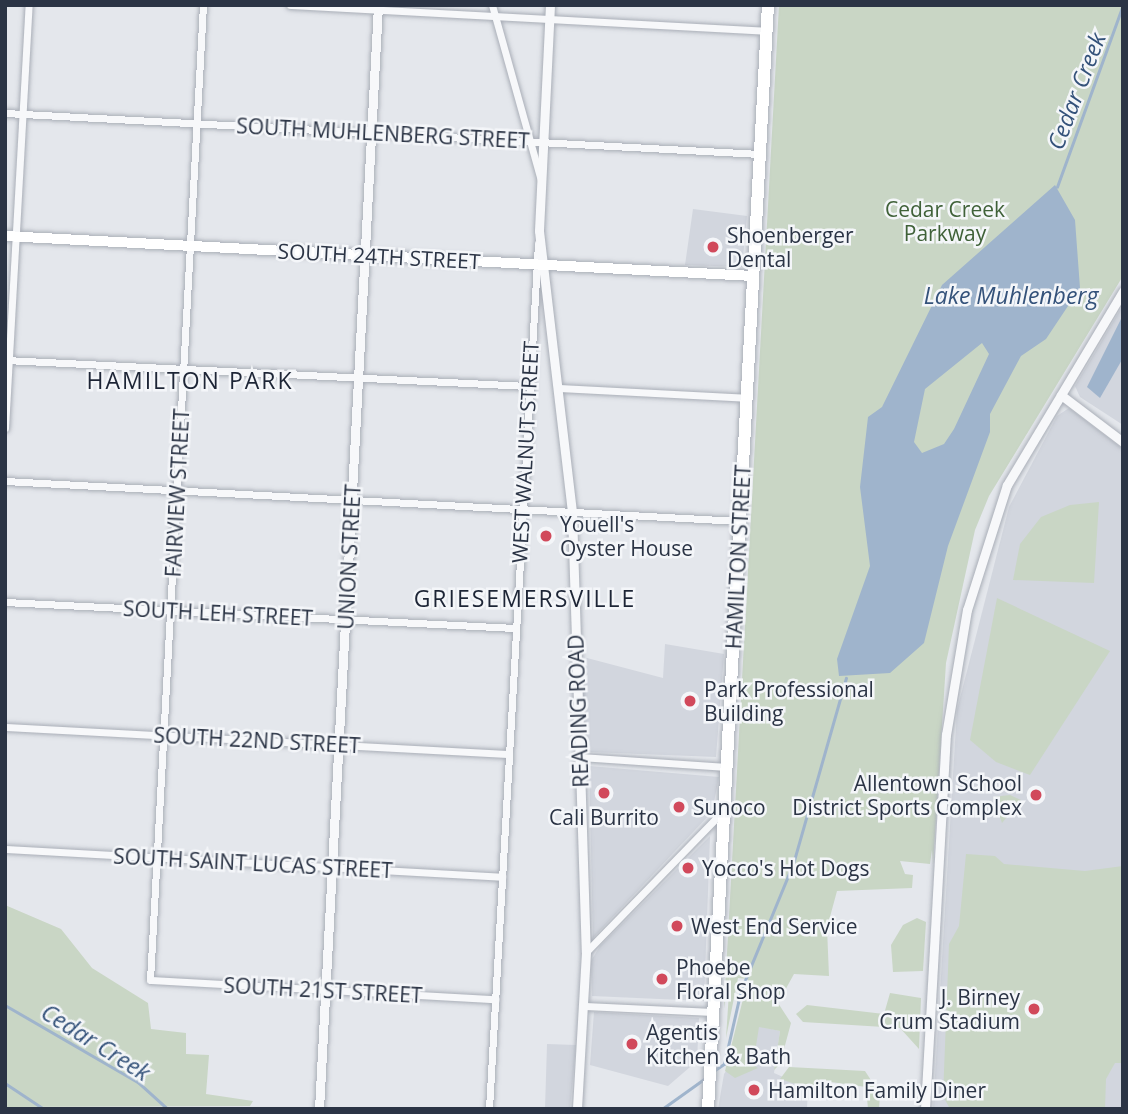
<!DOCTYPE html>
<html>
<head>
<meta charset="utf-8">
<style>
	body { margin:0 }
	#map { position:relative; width:1128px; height:1114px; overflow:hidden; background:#e4e7ec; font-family:"Open Sans",sans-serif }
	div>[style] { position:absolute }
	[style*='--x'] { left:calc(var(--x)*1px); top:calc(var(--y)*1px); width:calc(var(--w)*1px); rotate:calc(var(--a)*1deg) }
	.built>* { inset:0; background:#d2d6de }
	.green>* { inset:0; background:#c9d6c5 }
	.water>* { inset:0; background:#9fb4cc }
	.stream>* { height:2.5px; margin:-1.25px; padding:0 1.25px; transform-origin:1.25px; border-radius:1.25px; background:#9fb4cc }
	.roads { filter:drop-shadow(0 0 2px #a9aeb7) drop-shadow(0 0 2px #a9aeb7) }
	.minor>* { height:7px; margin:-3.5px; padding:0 3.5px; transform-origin:3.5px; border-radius:3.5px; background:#f7f8fa }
	.tertiary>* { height:9px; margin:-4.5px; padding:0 4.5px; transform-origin:4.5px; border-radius:4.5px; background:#f7f8fa }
	.secondary>* { height:10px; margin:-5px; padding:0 5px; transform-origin:5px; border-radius:5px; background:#fff }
	.primary>* { height:12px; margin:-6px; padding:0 6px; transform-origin:6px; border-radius:6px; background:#fff }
	.dots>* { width:19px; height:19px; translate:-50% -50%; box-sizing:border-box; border:4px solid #f4f6f9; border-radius:50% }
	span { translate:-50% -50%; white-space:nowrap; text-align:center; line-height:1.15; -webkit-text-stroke:5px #f4f6f9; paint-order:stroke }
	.street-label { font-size:21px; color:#2b3445 }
	.park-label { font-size:21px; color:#3f6138 }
	.poi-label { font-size:21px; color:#2b3445 }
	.left { translate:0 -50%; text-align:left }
	.right { translate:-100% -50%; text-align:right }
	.water-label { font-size:23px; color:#34527a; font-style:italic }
	.neighbourhood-label { font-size:23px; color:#1d2536; letter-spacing:2px }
	.frame { position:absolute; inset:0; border:7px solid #2b3445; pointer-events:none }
</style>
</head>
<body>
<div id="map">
	<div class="built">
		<div style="clip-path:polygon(693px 209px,747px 216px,742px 267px,685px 265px)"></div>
		<div style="clip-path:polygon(1123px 305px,1123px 425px,1080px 397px,1075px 386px)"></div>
		<div style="clip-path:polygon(1069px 408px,1123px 449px,1123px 1109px,933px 1109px,957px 710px,1009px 507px,1057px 416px)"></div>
		<div style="clip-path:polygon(665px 644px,724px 654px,716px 757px,590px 752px,583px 743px,579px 663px,587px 658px,663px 678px)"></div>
		<div style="clip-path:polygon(589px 766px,719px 777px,712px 812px,593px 938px)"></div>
		<div style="clip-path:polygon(710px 836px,704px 1001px,592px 996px,591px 961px,600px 946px)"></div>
		<div style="clip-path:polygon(594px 1012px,699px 1018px,697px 1061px,668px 1086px,590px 1065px)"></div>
		<div style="clip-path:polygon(759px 1026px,780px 1031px,774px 1073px,808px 1088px,807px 1109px,718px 1109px,724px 1074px)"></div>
		<div style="clip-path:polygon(547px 1044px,576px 1045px,570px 1109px,545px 1109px)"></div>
	</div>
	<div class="green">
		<div style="clip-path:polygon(779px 5px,1123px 5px,1123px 276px,989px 496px,975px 530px,946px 663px,933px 865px,932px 850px,930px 864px,900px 861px,905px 874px,913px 875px,912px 888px,837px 891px,827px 928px,829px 976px,794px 974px,778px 1003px,791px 1023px,780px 1064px,774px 1070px,780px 1031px,759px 1027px,753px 1065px,758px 1068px,735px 1078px,725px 1071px,748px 979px,738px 978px,726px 1038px,730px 977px,724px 1008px)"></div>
		<div style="clip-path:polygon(1099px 502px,1094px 583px,1013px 580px,1020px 544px,1041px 517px,1070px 505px)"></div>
		<div style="clip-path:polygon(997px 598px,1110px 651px,1030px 775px,996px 762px,970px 740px)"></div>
		<div style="clip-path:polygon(1010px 795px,1021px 800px,1002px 823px,993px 797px)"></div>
		<div style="clip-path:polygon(966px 854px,995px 856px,1004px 864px,1085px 871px,1123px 866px,1123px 1063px,1115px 1063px,1106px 1079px,1105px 1109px,950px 1109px,943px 1096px,949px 944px,959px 926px)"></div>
		<div style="clip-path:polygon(5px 905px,61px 929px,92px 968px,148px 1003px,151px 1029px,186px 1033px,186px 1054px,209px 1055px,206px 1094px,253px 1101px,250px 1106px,5px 1107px)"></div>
		<div style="clip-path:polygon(917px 918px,926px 922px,923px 971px,893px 972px,891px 945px,903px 925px)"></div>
		<div style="clip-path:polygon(890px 993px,921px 998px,919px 1049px,900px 1028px,803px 1022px,796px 1014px,807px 1005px,884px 1014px)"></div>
		<div style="clip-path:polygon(789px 1067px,865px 1071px,880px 1094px,879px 1109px,868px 1109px,866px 1087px,831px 1082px,823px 1091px,808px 1088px,780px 1079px)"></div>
	</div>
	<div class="water">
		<div style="clip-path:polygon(evenodd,1055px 185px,1075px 220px,1080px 288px,1046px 339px,1021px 356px,990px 414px,990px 432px,948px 546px,924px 643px,890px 673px,839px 676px,837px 659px,870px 566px,860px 487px,868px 417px,882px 407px,942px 285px,1055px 185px,982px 343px,989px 354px,954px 429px,944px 444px,922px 453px,914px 442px,925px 389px,982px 343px)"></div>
		<div style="clip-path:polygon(1123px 315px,1123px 358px,1100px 398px,1087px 387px)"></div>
	</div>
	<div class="stream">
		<div style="--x:1057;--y:187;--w:194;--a:-70.1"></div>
		<div style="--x:5;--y:1005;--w:154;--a:30.1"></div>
		<div style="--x:138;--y:1082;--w:40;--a:42"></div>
		<div style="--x:715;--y:1070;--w:11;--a:-34"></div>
		<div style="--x:724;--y:1064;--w:76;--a:-77.1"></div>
		<div style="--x:741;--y:990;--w:136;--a:-67.6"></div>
		<div style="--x:793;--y:864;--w:193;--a:-74.1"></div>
		<div style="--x:5;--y:1083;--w:47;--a:33.7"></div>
		<div style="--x:662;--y:1109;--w:52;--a:-35.5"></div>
	</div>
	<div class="roads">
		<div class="minor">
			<div style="--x:203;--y:5;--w:976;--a:93.11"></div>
			<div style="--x:150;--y:980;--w:346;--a:3.2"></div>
			<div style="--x:290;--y:5;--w:477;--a:3.1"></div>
			<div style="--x:492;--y:5;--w:179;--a:74.4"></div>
			<div style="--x:5;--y:113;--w:756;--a:3.11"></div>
			<div style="--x:5;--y:360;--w:524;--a:2.85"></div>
			<div style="--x:558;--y:388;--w:189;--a:3"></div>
			<div style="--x:5;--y:428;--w:424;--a:-86.8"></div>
			<div style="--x:5;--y:481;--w:736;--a:3.12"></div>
			<div style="--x:5;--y:602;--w:511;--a:2.92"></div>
			<div style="--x:5;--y:727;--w:504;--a:3.07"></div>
			<div style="--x:580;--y:757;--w:147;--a:3.9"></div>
			<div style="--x:5;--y:849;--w:498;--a:3.2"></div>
			<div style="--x:586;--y:952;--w:198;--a:-45.8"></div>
			<div style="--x:585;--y:1006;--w:128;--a:2.7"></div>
			<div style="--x:489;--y:1109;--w:867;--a:-86.76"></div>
		</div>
		<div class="tertiary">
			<div style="--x:550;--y:5;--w:226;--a:92.8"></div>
			<div style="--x:539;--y:231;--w:283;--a:83.3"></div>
			<div style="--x:572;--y:512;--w:440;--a:88.2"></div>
			<div style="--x:586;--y:952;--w:157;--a:93.3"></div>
			<div style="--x:1061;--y:395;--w:78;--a:37.2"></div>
			<div style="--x:319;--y:1109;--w:1106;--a:-86.94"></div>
			<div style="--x:925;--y:1109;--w:375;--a:-86.8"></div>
			<div style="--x:946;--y:735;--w:127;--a:-80.5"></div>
			<div style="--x:967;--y:610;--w:131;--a:-72.3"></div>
			<div style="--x:1007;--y:485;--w:226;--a:-59.1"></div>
		</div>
		<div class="secondary">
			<div style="--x:5;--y:236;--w:749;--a:3.06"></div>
		</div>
		<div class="primary">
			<div style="--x:708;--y:1109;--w:1106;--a:-86.89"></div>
		</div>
	</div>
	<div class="dots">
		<div style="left:713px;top:247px;background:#d1495b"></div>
		<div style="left:546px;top:536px;background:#d1495b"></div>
		<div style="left:690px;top:701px;background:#d1495b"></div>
		<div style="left:604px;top:793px;background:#d1495b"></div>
		<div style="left:1036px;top:795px;background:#d1495b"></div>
		<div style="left:679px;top:807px;background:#d1495b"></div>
		<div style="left:688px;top:868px;background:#d1495b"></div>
		<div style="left:677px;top:926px;background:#d1495b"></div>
		<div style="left:662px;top:979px;background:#d1495b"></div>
		<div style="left:1034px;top:1009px;background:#d1495b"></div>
		<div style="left:632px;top:1044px;background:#d1495b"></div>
		<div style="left:754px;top:1090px;background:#d1495b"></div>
	</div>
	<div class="street-label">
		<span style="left:383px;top:133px;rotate:3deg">SOUTH MUHLENBERG STREET</span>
		<span style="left:379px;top:256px;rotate:3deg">SOUTH 24TH STREET</span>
		<span style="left:525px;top:452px;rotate:-87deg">WEST WALNUT STREET</span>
		<span style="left:177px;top:493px;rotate:-87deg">FAIRVIEW STREET</span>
		<span style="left:349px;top:557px;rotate:-87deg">UNION STREET</span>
		<span style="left:738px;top:557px;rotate:-87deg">HAMILTON STREET</span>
		<span style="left:218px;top:613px;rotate:3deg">SOUTH LEH STREET</span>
		<span style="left:578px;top:711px;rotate:-92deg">READING ROAD</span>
		<span style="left:257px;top:740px;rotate:3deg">SOUTH 22ND STREET</span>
		<span style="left:253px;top:863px;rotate:3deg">SOUTH SAINT LUCAS STREET</span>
		<span style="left:323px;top:990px;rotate:3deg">SOUTH 21ST STREET</span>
	</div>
	<div class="park-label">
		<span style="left:945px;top:221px">Cedar Creek<br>Parkway</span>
	</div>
	<div class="poi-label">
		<span class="left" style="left:727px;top:247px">Shoenberger<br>Dental</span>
		<span class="left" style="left:560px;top:536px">Youell's<br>Oyster House</span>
		<span class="left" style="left:704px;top:701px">Park Professional<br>Building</span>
		<span class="right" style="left:1022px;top:795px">Allentown School<br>District Sports Complex</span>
		<span class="left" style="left:693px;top:807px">Sunoco</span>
		<span style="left:604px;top:817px">Cali Burrito</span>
		<span class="left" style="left:702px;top:868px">Yocco's Hot Dogs</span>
		<span class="left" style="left:691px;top:926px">West End Service</span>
		<span class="left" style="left:676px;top:979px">Phoebe<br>Floral Shop</span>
		<span class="right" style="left:1020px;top:1009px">J. Birney<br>Crum Stadium</span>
		<span class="left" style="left:646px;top:1044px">Agentis<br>Kitchen &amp; Bath</span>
		<span class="left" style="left:768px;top:1090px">Hamilton Family Diner</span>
	</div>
	<div class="water-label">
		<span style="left:1076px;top:91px;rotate:-69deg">Cedar Creek</span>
		<span style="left:1011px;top:295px">Lake Muhlenberg</span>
		<span style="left:96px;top:1042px;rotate:32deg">Cedar Creek</span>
	</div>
	<div class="neighbourhood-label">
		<span style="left:190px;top:380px">HAMILTON PARK</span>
		<span style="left:525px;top:598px">GRIESEMERSVILLE</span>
	</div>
	<div class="frame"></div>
</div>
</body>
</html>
